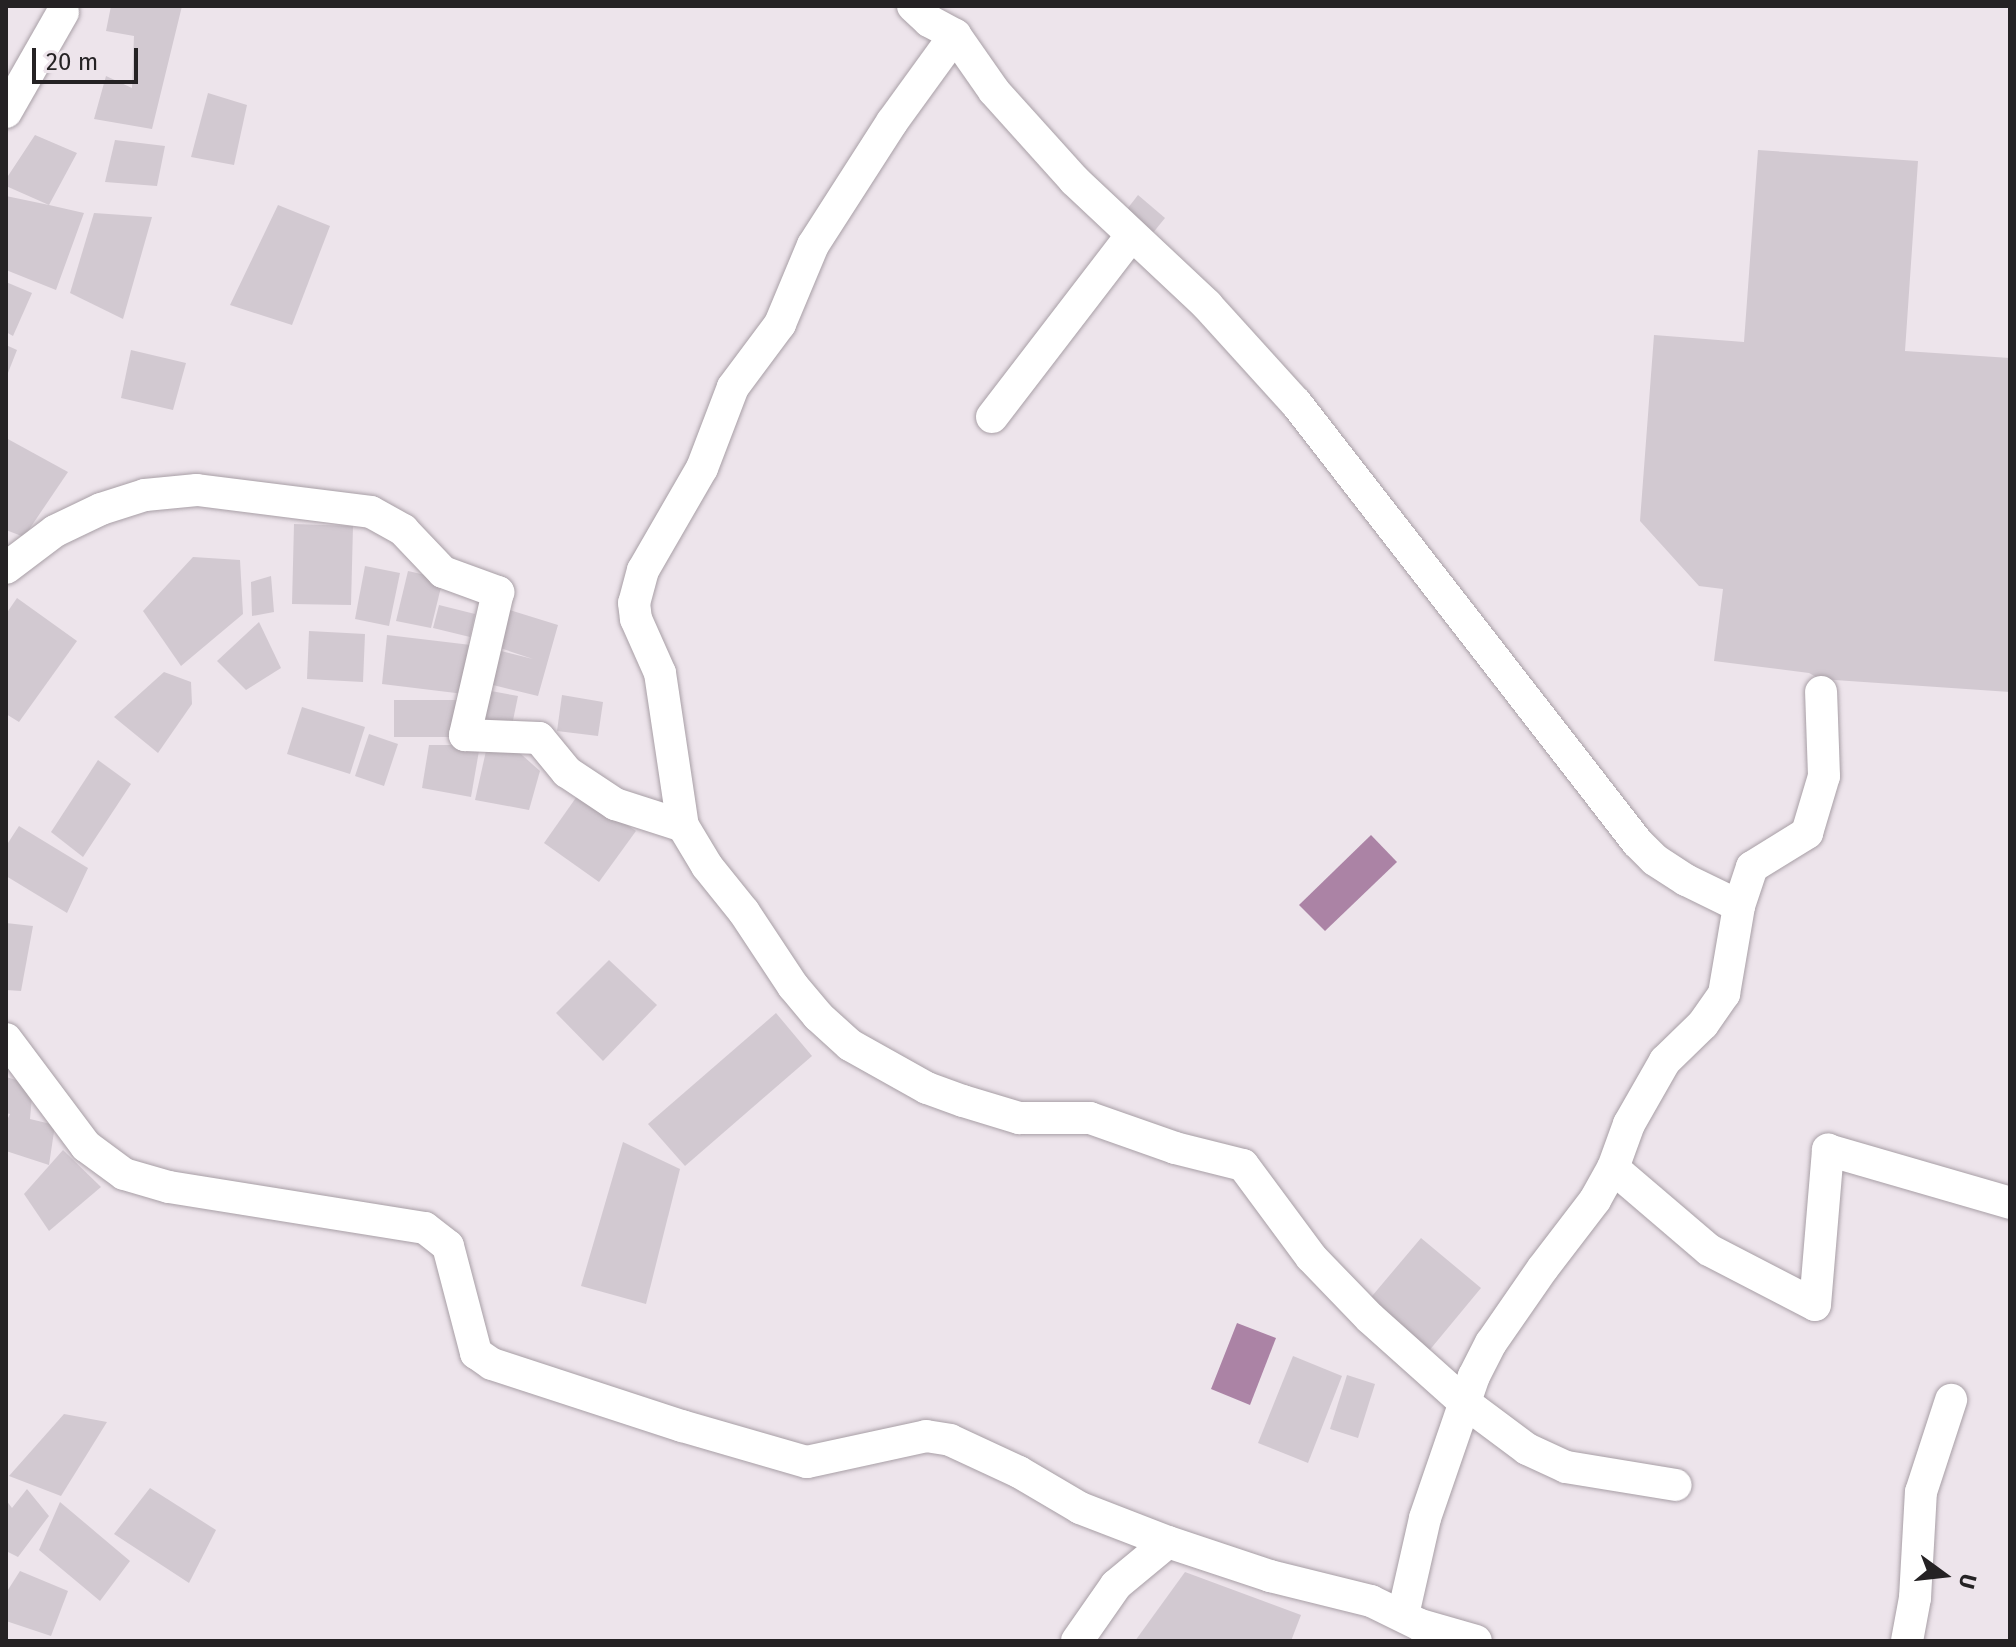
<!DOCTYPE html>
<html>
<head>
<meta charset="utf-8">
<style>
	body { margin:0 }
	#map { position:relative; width:2016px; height:1647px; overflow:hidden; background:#ede4eb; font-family:"Fira Sans",sans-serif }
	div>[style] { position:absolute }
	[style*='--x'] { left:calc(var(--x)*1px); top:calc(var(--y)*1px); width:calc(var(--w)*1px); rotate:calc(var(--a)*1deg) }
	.water>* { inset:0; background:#ab83a5 }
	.building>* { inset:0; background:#d2c9d1 }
	.roads { filter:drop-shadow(0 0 2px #a89fa6) drop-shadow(0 0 2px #a89fa6) }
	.minor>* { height:32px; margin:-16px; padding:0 16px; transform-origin:16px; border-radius:16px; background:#fff }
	span { translate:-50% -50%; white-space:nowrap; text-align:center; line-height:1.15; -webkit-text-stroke:7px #ede4eb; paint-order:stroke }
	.frame { position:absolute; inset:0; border:8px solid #252224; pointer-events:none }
	.north { position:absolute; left:1904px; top:1535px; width:80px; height:80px; -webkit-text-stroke:6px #ede4eb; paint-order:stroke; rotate:105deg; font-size:22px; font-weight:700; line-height:32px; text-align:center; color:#252224 }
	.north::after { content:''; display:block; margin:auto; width:28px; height:36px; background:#252224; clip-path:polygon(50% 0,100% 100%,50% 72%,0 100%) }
	.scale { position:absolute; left:32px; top:48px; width:106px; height:36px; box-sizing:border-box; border:4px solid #252224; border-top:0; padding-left:10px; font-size:24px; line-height:28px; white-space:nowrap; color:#252224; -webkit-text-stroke:6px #ede4eb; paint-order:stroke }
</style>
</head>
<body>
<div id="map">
	<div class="water">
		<div style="clip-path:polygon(1371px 835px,1397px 862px,1325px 931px,1299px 905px)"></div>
		<div style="clip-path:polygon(1237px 1323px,1276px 1338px,1250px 1405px,1211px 1389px)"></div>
	</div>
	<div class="building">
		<div style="clip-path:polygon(111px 6px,182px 6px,152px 129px,94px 119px,106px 76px,132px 88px,134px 36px,106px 31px)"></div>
		<div style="clip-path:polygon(208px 93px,247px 105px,234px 165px,191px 157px)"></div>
		<div style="clip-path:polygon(35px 135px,77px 153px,49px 205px,84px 213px,56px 290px,6px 270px,6px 196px,49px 205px,6px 186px,6px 179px)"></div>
		<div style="clip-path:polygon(115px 140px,165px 146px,157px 186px,105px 182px)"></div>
		<div style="clip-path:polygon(1758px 150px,1918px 161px,1905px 351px,2010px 358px,2010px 692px,1820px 679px,1809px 673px,1714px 661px,1723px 589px,1699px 586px,1640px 521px,1654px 335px,1744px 342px)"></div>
		<div style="clip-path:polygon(1138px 195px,1165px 218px,1148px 239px,1121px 217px)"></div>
		<div style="clip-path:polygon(278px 205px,330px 226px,292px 325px,230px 305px)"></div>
		<div style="clip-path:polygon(94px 213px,152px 217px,123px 319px,70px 293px)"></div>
		<div style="clip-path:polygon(6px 282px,32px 293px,13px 336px,6px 332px)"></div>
		<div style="clip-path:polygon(6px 345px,17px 350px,6px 378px)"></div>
		<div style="clip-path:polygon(131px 350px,186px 363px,173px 410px,121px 398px)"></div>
		<div style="clip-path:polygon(6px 438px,68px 472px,24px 537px,6px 530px)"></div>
		<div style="clip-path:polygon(294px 524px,353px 526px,351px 605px,292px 604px)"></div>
		<div style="clip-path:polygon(193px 557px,240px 560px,243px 614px,181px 666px,143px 611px)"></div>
		<div style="clip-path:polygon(365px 566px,400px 573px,389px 626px,355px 619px)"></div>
		<div style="clip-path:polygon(408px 571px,443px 579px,431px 628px,396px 621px)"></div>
		<div style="clip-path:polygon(271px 576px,274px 612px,252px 616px,251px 582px)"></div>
		<div style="clip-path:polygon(17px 598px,77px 641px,19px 722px,6px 714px,6px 614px)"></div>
		<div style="clip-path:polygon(439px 605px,475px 614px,470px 637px,433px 628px)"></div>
		<div style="clip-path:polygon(506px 609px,558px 625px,538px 696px,485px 683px,493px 649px,533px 659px,494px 646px)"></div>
		<div style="clip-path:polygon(259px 622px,281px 668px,246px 690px,217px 661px)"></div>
		<div style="clip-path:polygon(309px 631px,365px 634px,363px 682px,307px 679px)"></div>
		<div style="clip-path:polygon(387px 635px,471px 645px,464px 694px,382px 684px)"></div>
		<div style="clip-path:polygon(164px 672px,191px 682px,192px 704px,158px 753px,114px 717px)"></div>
		<div style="clip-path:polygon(480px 689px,518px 696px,510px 735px,473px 727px)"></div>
		<div style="clip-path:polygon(562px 695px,603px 702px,598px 736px,557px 731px)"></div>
		<div style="clip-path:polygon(394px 700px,460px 700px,460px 737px,394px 737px)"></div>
		<div style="clip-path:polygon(302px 707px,365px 727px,350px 774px,287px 754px)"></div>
		<div style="clip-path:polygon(369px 734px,398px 744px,384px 786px,355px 776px)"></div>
		<div style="clip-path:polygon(488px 742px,513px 747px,540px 771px,529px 810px,475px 800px)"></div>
		<div style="clip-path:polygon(429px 745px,480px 745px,471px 797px,422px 788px)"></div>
		<div style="clip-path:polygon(98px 760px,131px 784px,83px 857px,51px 832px)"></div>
		<div style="clip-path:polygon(580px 792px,636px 831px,599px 882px,544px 843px)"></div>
		<div style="clip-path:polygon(19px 826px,88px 868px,67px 913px,6px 876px,6px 846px)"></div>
		<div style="clip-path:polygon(6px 923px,33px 926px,21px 991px,6px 990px)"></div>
		<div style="clip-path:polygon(609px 960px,657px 1005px,603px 1061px,556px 1013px)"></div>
		<div style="clip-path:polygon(776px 1013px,812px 1056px,685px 1166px,648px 1124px)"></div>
		<div style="clip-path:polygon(6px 1077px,33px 1085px,30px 1119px,55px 1125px,49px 1165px,6px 1151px,6px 1122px,10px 1114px,6px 1113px)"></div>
		<div style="clip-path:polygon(623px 1142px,680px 1169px,646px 1304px,581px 1286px)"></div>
		<div style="clip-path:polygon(63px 1150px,101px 1187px,49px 1231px,24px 1194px)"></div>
		<div style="clip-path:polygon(1421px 1238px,1481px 1288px,1428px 1352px,1367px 1302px)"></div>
		<div style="clip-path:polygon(1293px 1356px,1342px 1376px,1308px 1463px,1258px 1443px)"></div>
		<div style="clip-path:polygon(1347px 1375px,1375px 1384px,1358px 1438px,1330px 1429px)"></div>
		<div style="clip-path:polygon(64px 1414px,107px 1422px,61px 1496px,9px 1476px)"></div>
		<div style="clip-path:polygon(150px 1488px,216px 1530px,189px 1583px,114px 1534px)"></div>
		<div style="clip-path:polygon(27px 1489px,49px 1516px,18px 1557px,6px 1551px,6px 1500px,12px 1508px)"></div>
		<div style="clip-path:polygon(60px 1502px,130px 1561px,100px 1601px,39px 1550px)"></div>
		<div style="clip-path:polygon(20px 1571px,68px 1591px,51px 1636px,6px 1621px,6px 1593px)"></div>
		<div style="clip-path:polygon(1185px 1572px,1301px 1615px,1291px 1641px,1135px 1641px)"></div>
	</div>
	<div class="roads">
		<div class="minor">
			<div style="--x:913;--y:6;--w:22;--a:43"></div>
			<div style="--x:929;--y:21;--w:30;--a:28"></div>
			<div style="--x:955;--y:35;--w:68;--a:55.1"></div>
			<div style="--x:994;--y:91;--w:120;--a:48"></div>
			<div style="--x:1074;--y:180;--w:183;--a:43.2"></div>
			<div style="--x:1207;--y:305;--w:132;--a:47.8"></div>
			<div style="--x:1296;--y:403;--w:556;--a:52.16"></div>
			<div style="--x:1637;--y:842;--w:25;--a:45"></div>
			<div style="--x:1655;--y:860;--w:37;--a:33"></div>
			<div style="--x:1686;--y:880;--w:59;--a:26.1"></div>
			<div style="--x:955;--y:35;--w:107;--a:125.9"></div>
			<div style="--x:892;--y:122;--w:146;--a:122.7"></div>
			<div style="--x:813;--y:245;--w:86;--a:112.7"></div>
			<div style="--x:780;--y:324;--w:79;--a:126.7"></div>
			<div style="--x:733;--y:387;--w:87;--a:110.9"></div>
			<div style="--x:702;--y:468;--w:118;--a:120"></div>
			<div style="--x:643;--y:570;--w:34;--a:105"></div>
			<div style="--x:634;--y:603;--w:16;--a:83"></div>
			<div style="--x:636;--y:619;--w:59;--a:66"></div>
			<div style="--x:660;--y:673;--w:155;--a:81.5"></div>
			<div style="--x:683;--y:826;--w:47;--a:59"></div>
			<div style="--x:707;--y:866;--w:59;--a:51.2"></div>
			<div style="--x:744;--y:912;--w:89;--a:56.5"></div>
			<div style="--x:793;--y:986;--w:39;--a:50"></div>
			<div style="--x:818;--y:1016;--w:43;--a:42.2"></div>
			<div style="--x:850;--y:1045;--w:88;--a:29.2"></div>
			<div style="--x:927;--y:1088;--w:38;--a:20"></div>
			<div style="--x:963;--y:1101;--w:59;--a:16.9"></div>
			<div style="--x:1019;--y:1118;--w:71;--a:0"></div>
			<div style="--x:1090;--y:1118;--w:90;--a:19.4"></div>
			<div style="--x:1175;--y:1148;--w:70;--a:14"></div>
			<div style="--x:1243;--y:1165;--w:114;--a:53.5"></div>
			<div style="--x:1311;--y:1257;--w:85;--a:46"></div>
			<div style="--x:1370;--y:1318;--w:126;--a:41.8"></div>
			<div style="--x:1464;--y:1402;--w:79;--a:36.7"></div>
			<div style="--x:1527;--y:1449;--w:43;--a:24.8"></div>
			<div style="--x:1566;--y:1467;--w:111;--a:9.3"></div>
			<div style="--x:6;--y:112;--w:115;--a:-60.3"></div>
			<div style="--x:992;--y:417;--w:228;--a:-52.5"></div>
			<div style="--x:6;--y:568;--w:61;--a:-37.1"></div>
			<div style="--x:55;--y:531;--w:51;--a:-25.6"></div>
			<div style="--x:101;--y:509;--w:46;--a:-17.7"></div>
			<div style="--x:145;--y:495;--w:52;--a:-5.5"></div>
			<div style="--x:197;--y:490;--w:175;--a:7.2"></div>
			<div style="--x:371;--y:512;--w:37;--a:29"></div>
			<div style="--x:403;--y:530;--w:58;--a:46.4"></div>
			<div style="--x:443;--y:572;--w:59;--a:20"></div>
			<div style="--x:498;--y:592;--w:147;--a:103"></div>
			<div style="--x:465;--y:735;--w:74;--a:2.3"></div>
			<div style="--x:539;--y:738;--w:44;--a:50.5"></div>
			<div style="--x:567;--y:772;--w:58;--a:33.7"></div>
			<div style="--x:615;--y:804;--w:71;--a:17.9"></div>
			<div style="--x:6;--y:1039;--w:134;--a:53.2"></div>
			<div style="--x:86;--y:1146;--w:47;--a:36.4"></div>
			<div style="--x:124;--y:1174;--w:47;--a:16.1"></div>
			<div style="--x:169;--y:1187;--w:259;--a:9.1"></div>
			<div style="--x:425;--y:1228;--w:29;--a:38"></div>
			<div style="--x:448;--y:1246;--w:111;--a:75.3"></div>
			<div style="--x:476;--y:1353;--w:19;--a:35"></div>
			<div style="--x:492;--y:1364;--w:200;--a:18.1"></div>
			<div style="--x:682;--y:1426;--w:130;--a:16.1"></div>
			<div style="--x:807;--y:1462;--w:122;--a:-12.3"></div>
			<div style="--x:926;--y:1436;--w:24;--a:9"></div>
			<div style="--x:950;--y:1440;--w:76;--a:24.9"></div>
			<div style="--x:1019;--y:1472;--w:71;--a:30.5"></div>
			<div style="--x:1080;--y:1508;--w:94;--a:21.1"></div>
			<div style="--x:1168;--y:1542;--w:108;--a:18.4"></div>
			<div style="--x:1270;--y:1576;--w:104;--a:13.9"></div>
			<div style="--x:1371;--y:1601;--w:55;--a:26.1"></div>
			<div style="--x:1420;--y:1625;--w:58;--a:15.9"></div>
			<div style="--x:1613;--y:1168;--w:126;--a:40.5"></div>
			<div style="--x:1709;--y:1250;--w:119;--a:27.4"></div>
			<div style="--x:1815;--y:1305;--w:156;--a:-85.2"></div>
			<div style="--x:1828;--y:1150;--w:190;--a:16.2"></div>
			<div style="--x:1403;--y:1615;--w:99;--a:-77.2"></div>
			<div style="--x:1425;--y:1518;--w:150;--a:-71"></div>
			<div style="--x:1474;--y:1376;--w:37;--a:-63"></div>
			<div style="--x:1491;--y:1343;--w:91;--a:-55.3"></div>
			<div style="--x:1543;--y:1268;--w:86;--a:-52.6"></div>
			<div style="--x:1595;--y:1200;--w:37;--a:-61"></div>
			<div style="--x:1613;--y:1168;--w:47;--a:-70"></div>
			<div style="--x:1629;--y:1124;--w:73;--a:-60.3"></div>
			<div style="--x:1665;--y:1061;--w:53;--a:-44.2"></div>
			<div style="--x:1703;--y:1024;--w:37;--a:-55"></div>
			<div style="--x:1724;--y:994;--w:89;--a:-80.3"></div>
			<div style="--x:1739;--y:906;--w:41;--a:-71.6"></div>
			<div style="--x:1752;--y:867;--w:65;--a:-31.7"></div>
			<div style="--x:1807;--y:833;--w:59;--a:-73.4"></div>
			<div style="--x:1824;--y:776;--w:84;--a:-92"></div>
			<div style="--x:1077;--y:1641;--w:68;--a:-55.1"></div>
			<div style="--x:1116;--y:1585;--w:67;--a:-39.6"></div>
			<div style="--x:1907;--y:1641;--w:44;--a:-79.5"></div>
			<div style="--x:1915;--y:1598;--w:106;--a:-86.8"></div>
			<div style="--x:1921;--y:1492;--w:97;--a:-71.9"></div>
		</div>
	</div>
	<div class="frame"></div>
	<div class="north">U</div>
	<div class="scale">20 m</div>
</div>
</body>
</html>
